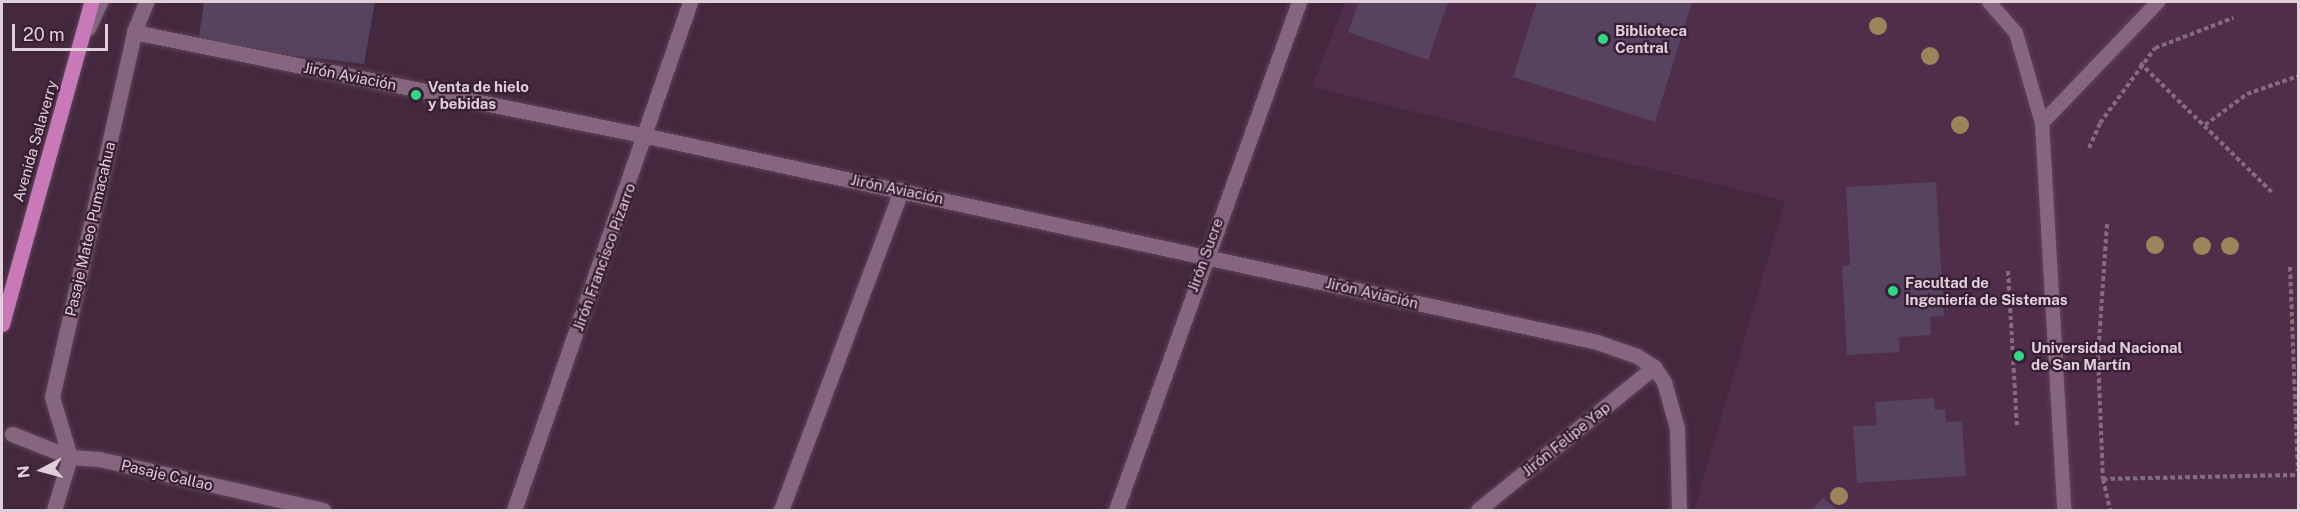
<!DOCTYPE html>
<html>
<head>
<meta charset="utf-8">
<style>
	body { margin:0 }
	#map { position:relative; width:2300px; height:512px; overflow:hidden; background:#44283e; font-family:"Public Sans",sans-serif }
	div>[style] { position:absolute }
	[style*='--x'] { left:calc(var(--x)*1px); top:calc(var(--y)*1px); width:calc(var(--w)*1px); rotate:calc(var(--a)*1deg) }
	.built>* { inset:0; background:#502e49 }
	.building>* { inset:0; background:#56435f }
	.path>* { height:4px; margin-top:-2px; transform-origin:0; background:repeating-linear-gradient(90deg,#846c7f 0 4.5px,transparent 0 7.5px) }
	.roads { filter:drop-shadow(0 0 2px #5c4558) drop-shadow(0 0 2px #5c4558) }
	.service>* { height:14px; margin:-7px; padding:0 7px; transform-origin:7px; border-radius:7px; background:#85667e }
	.minor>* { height:15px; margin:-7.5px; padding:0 7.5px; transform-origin:7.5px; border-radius:7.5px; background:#85667e }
	.primary>* { height:15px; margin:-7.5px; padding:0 7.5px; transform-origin:7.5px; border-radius:7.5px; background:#c978b8 }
	.trees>* { width:18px; height:18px; margin:-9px; border-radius:50%; background:#9d835a }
	.dots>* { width:16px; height:16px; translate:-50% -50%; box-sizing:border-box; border:3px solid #391f34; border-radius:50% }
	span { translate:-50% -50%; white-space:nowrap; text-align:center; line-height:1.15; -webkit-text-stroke:4.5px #391f34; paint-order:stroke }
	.poi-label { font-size:15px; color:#e0cedb; font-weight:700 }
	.left { translate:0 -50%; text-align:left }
	.street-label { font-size:15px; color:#e0cedb }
	.frame { position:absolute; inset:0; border:3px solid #e0cedb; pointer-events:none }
	.north { position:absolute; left:12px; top:440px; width:60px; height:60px; -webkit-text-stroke:4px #391f34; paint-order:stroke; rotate:264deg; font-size:16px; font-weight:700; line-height:24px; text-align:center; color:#e0cedb }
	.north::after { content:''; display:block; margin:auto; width:21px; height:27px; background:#e0cedb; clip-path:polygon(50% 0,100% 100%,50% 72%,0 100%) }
	.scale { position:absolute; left:12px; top:24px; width:96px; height:27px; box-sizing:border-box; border:3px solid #e0cedb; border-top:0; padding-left:8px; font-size:18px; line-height:21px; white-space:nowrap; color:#e0cedb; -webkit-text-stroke:4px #391f34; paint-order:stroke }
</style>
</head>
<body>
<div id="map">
	<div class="built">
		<div style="clip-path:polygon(1345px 2px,2298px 2px,2298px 510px,1694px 510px,1785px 201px,1312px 87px)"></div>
	</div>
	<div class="building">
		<div style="clip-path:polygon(204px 2px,375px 2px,364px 64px,198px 44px)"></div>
		<div style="clip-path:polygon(1359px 2px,1448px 2px,1428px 60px,1348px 32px)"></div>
		<div style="clip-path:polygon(1537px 2px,1692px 2px,1655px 122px,1513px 77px)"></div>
		<div style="clip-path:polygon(1936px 182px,1944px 316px,1930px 317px,1931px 335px,1899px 337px,1900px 352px,1847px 355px,1842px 266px,1850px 265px,1846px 187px)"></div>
		<div style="clip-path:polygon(1934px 398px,1935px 410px,1945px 409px,1946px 422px,1962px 421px,1966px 476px,1857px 483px,1853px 426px,1877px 425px,1875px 402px)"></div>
		<div style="clip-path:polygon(1823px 498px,1838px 510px,1812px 510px)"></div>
	</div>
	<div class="path">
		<div style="--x:2140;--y:63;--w:187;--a:44.4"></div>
		<div style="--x:2205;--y:125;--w:52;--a:-36.4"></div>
		<div style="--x:2247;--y:94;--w:54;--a:-19.4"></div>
		<div style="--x:2089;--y:148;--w:27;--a:-66"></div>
		<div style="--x:2100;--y:123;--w:93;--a:-53.7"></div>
		<div style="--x:2155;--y:48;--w:84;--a:-21"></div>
		<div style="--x:2107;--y:224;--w:132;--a:93.9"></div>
		<div style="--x:2098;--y:356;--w:123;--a:87.7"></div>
		<div style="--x:2103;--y:479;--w:32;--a:77"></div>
		<div style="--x:2290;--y:267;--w:204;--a:87.8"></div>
		<div style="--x:2008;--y:271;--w:157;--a:86.7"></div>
		<div style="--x:2103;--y:479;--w:195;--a:-1.2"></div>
	</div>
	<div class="roads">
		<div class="service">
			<div style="--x:1989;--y:2;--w:41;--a:48.9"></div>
			<div style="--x:2016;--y:33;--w:94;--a:73.9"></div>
			<div style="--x:2042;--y:123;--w:388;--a:86.7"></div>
			<div style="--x:2042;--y:123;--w:168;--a:-46.2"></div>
		</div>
		<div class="minor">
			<div style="--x:88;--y:28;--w:29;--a:-65"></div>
			<div style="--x:134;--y:32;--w:523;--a:11.46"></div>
			<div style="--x:647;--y:136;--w:972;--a:12.23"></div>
			<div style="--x:1597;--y:342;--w:42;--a:19.3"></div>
			<div style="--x:1637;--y:356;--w:20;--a:33"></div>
			<div style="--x:1654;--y:367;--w:18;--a:56"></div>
			<div style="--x:1664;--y:382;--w:48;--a:74.2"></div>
			<div style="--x:1677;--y:428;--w:82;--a:88.6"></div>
			<div style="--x:12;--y:434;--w:62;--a:21.6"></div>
			<div style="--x:70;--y:457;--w:29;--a:4"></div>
			<div style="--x:99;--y:459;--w:230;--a:12.8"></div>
			<div style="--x:54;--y:510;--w:55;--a:-73.2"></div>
			<div style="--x:70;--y:457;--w:63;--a:-106.7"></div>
			<div style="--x:52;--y:397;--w:374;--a:-77.3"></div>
			<div style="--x:134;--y:32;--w:32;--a:-68"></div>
			<div style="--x:514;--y:510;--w:538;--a:-70.89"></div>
			<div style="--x:781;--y:510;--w:342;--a:-69.4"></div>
			<div style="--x:1116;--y:510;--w:540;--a:-70.19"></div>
			<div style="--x:1478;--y:510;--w:227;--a:-39.1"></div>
		</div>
		<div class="primary">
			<div style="--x:2;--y:324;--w:334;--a:-74.5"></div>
		</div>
	</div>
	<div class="trees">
		<div style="left:1878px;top:26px"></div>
		<div style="left:1930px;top:56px"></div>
		<div style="left:1960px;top:125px"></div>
		<div style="left:2155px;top:245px"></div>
		<div style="left:2202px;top:246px"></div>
		<div style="left:2230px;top:246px"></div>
		<div style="left:1839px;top:496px"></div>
	</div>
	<div class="dots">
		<div style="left:1603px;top:39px;background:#30d883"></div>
		<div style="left:416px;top:95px;background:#30d883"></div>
		<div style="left:1893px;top:291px;background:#30d883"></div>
		<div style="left:2019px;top:356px;background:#30d883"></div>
	</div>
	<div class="poi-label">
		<span class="left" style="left:1615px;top:39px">Biblioteca<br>Central</span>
		<span class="left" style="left:428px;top:95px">Venta de hielo<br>y bebidas</span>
		<span class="left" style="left:1905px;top:291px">Facultad de<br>Ingeniería de Sistemas</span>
		<span class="left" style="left:2031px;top:356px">Universidad Nacional<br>de San Martín</span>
	</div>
	<div class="street-label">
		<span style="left:350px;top:76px;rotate:11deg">Jirón Aviación</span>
		<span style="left:35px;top:141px;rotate:-74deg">Avenida Salaverry</span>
		<span style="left:897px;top:189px;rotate:12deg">Jirón Aviación</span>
		<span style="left:90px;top:229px;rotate:-77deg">Pasaje Mateo Pumacahua</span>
		<span style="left:1205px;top:255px;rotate:-70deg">Jirón Sucre</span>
		<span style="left:604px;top:257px;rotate:-70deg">Jirón Francisco Pizarro</span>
		<span style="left:1372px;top:293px;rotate:13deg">Jirón Aviación</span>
		<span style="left:1566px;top:439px;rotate:-39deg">Jirón Felipe Yap</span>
		<span style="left:167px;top:475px;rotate:13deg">Pasaje Callao</span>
	</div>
	<div class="frame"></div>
	<div class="north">N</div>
	<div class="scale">20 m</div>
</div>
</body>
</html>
